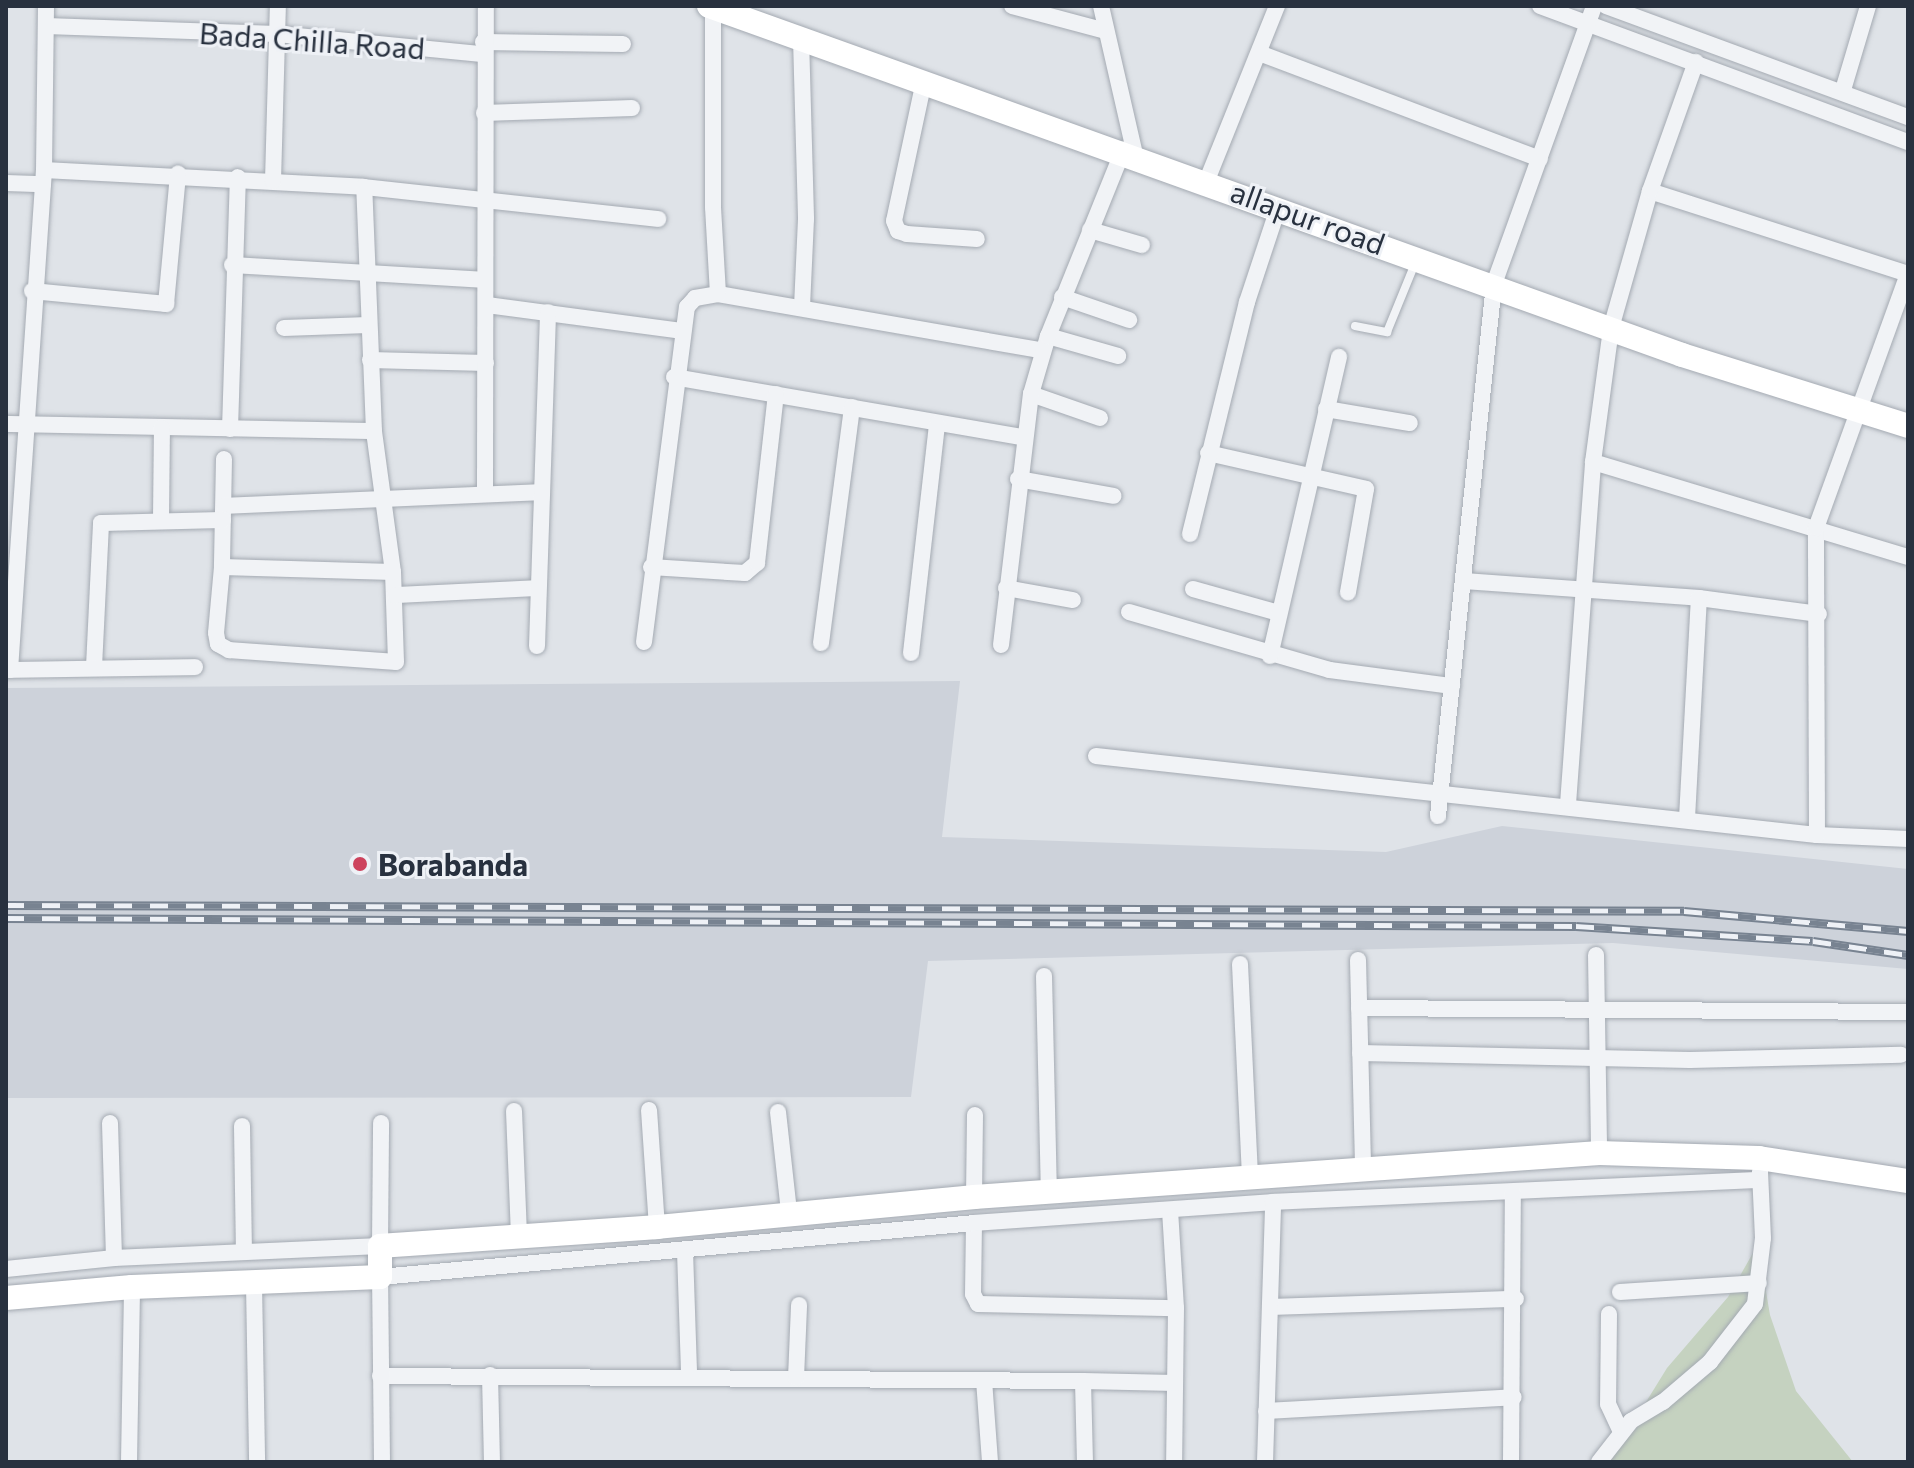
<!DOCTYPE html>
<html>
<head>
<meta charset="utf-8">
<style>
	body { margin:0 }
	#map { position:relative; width:1914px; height:1468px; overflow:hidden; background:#dfe3e8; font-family:Commissioner,sans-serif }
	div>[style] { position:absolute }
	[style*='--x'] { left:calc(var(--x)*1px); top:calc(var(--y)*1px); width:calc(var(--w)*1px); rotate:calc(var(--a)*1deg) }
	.built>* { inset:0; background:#cdd2da }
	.green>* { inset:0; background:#c5d2c0 }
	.roads { filter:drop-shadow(0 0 2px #a4aab2) drop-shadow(0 0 2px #a4aab2) }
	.lane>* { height:8px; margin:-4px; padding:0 4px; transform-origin:4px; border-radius:4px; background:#f1f3f6 }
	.street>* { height:16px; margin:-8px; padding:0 8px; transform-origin:8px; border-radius:8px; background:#f1f3f6 }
	.secondary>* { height:24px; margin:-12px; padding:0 12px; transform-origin:12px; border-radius:12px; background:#fff }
	.rail>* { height:9px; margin-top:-4.5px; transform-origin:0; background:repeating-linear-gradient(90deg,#eef1f6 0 18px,#788391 0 36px); box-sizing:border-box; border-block:2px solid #788391 }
	.dots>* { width:22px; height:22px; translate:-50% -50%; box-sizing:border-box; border:4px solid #eef1f6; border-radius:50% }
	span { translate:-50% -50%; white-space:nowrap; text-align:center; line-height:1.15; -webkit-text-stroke:6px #eef1f6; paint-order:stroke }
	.street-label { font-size:30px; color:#28313f }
	.poi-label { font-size:30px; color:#28313f; font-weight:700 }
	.left { translate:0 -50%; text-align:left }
	.frame { position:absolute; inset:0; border:8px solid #28313f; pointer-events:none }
</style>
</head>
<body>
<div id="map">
	<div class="built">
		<div style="clip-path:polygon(960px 681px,942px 837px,1386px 852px,1502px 826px,1908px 869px,1908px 969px,1613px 943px,928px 961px,911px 1097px,6px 1098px,6px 688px)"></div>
	</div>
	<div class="green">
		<div style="clip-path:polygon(1758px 1244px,1770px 1315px,1796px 1391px,1853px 1462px,1609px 1462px,1667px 1368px,1728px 1297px)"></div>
	</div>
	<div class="roads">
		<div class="lane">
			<div style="--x:1355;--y:326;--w:33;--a:11"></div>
			<div style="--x:1387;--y:332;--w:77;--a:-67.8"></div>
		</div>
		<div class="street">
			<div style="--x:1012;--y:6;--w:97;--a:14.9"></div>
			<div style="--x:1101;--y:6;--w:153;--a:77.1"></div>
			<div style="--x:1540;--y:6;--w:392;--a:20.3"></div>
			<div style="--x:1606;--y:6;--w:322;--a:20.2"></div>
			<div style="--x:46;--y:26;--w:231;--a:2"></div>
			<div style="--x:277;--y:34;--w:206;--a:5.6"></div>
			<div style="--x:801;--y:38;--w:181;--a:88.4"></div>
			<div style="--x:806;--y:219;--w:89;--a:92.6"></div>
			<div style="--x:483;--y:42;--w:140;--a:0.8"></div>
			<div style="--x:1262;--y:54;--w:297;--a:20.7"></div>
			<div style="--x:924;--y:81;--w:143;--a:102.1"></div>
			<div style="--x:894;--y:221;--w:11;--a:68"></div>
			<div style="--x:898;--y:231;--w:9;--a:18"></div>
			<div style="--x:907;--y:234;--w:70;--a:4.1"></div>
			<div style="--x:1843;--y:90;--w:88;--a:-73.4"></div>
			<div style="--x:484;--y:113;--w:148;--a:-1.9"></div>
			<div style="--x:44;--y:170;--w:320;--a:3"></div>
			<div style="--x:364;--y:187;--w:296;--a:6.2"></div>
			<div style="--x:1207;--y:180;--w:188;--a:-68.1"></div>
			<div style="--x:273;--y:181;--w:175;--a:-88.4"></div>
			<div style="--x:6;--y:183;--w:37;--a:2"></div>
			<div style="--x:1650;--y:191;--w:271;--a:17.8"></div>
			<div style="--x:1090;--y:230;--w:54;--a:16.1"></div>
			<div style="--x:232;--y:265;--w:251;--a:3.4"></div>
			<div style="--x:32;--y:291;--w:135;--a:5.5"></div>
			<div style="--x:166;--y:304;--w:131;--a:-84.7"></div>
			<div style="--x:718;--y:294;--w:330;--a:9.9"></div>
			<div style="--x:1062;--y:297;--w:71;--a:18.9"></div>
			<div style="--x:487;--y:305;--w:198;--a:7.6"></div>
			<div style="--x:284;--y:328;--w:84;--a:-2"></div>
			<div style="--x:1048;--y:336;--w:73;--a:15.9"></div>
			<div style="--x:370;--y:360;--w:116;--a:1.5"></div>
			<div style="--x:674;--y:377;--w:354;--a:9.8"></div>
			<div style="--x:1031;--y:394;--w:73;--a:19.2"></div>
			<div style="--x:1326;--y:409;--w:85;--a:9.5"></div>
			<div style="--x:6;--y:424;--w:368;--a:1.1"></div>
			<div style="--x:230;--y:429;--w:252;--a:-88.2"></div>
			<div style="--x:1208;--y:453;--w:162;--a:12.8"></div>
			<div style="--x:1366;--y:489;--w:105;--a:99.9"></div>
			<div style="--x:224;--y:459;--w:108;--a:91.1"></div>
			<div style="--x:222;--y:567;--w:171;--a:1.7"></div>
			<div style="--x:1593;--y:462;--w:329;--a:16.8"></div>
			<div style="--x:1018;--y:479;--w:97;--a:10"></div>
			<div style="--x:485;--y:493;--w:487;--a:-89.9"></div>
			<div style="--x:224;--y:506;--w:318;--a:-2.5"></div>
			<div style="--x:161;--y:519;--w:91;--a:-89.4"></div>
			<div style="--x:1190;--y:534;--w:239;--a:-76.2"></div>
			<div style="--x:1247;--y:302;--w:99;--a:-71.7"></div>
			<div style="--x:222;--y:567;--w:66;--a:95.2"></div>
			<div style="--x:216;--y:633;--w:11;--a:80"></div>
			<div style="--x:218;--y:644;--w:13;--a:29"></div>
			<div style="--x:229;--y:650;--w:167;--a:4.1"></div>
			<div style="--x:396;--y:662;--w:90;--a:-91.9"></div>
			<div style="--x:393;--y:572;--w:142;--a:-97.7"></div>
			<div style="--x:374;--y:431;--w:244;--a:-92.3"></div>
			<div style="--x:651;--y:567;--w:94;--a:3.7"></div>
			<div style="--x:745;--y:573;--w:16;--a:-40"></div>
			<div style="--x:757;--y:563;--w:170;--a:-83.6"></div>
			<div style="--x:1464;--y:581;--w:236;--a:4.1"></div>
			<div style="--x:1699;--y:598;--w:121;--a:7.6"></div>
			<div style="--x:1006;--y:588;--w:68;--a:10.2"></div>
			<div style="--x:1193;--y:589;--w:89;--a:15.6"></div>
			<div style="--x:395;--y:595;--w:143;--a:-2.8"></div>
			<div style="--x:1129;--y:612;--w:209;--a:16.1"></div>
			<div style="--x:1330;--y:670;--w:123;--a:7.5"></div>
			<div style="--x:644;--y:642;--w:338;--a:-82.7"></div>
			<div style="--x:687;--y:307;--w:12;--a:-48"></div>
			<div style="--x:695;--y:298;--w:23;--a:-10"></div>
			<div style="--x:718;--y:294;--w:87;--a:-93.3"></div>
			<div style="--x:713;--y:207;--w:200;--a:-90"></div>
			<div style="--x:821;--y:643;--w:238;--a:-82.5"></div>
			<div style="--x:1001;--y:645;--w:253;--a:-83.2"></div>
			<div style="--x:1031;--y:394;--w:60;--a:-73.7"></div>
			<div style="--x:1048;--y:336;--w:201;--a:-68"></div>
			<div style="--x:537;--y:646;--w:334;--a:-88.1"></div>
			<div style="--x:911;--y:653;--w:230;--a:-83.5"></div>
			<div style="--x:1270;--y:656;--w:307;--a:-77"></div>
			<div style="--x:94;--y:667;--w:144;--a:-87.2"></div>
			<div style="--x:101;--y:523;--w:122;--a:-1.4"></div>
			<div style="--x:6;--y:670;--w:189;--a:-0.9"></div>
			<div style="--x:10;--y:670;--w:501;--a:-86.11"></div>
			<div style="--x:44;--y:170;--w:164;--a:-89.3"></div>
			<div style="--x:1096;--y:756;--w:725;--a:6.25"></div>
			<div style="--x:1817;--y:835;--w:91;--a:2.5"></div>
			<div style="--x:1568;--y:804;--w:343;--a:-85.8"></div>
			<div style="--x:1593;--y:462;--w:135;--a:-82.3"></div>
			<div style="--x:1611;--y:328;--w:142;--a:-74.1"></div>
			<div style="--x:1650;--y:191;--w:137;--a:-70.4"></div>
			<div style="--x:1438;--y:816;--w:535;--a:-83.99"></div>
			<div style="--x:1494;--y:284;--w:295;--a:-70.2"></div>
			<div style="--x:1687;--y:818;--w:220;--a:-86.9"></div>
			<div style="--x:1817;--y:835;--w:307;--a:-90.2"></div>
			<div style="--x:1816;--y:528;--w:270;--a:-70.1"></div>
			<div style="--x:1596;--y:955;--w:198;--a:89.1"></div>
			<div style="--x:1358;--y:960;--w:210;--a:88.6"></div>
			<div style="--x:1240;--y:964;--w:212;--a:87.3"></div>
			<div style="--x:1044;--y:976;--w:216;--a:88.7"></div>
			<div style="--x:1359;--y:1008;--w:548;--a:0.42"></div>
			<div style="--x:1360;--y:1053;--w:330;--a:1.2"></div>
			<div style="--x:1690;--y:1060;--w:211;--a:-1.4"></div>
			<div style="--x:649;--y:1110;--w:117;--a:86.1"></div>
			<div style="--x:514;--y:1111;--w:127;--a:87.7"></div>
			<div style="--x:778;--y:1112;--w:101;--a:83.7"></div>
			<div style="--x:110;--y:1123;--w:135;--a:88.3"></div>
			<div style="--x:242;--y:1126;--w:125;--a:89.1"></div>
			<div style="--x:974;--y:1197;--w:82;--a:-89.3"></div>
			<div style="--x:1170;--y:1210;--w:98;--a:86.5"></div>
			<div style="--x:1176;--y:1308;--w:154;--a:90.7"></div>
			<div style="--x:974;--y:1223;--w:71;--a:90.8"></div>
			<div style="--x:973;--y:1294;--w:11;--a:63"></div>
			<div style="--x:978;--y:1304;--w:198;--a:1.2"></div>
			<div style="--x:685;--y:1251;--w:123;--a:88.1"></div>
			<div style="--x:6;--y:1269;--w:109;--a:-5.8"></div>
			<div style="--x:114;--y:1258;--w:266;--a:-2.6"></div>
			<div style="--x:380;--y:1246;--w:123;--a:-89.5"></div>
			<div style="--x:254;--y:1284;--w:178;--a:89"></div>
			<div style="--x:1620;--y:1292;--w:139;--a:-3.7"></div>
			<div style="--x:1270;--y:1307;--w:246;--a:-1.9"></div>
			<div style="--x:1609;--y:1314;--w:90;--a:90.6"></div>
			<div style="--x:1608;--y:1404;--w:31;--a:65"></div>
			<div style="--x:490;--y:1375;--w:87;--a:88.7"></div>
			<div style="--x:380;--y:1376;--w:703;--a:0.41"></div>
			<div style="--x:1083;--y:1381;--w:81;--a:88.6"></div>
			<div style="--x:796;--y:1378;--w:73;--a:-87.6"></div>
			<div style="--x:984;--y:1380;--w:82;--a:85.8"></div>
			<div style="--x:1083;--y:1381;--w:92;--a:1.2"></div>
			<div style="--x:1266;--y:1411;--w:248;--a:-3.2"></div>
			<div style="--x:129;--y:1462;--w:175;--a:-89"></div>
			<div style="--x:382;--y:1462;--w:185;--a:-90.6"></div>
			<div style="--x:380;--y:1277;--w:596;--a:-5.19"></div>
			<div style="--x:974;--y:1223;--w:300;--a:-4"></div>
			<div style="--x:1273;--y:1202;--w:487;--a:-2.6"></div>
			<div style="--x:1265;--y:1462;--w:260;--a:-88.2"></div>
			<div style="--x:1511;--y:1462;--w:270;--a:-89.6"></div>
			<div style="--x:1599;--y:1462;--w:52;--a:-52"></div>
			<div style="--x:1631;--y:1421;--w:37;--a:-31"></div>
			<div style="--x:1663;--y:1402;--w:62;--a:-40.4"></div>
			<div style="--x:1710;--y:1362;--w:73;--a:-52.2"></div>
			<div style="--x:1755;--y:1304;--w:66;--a:-83.1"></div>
			<div style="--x:1763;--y:1238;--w:67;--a:-92.6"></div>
		</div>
		<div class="secondary">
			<div style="--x:709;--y:6;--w:1034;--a:19.73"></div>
			<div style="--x:1682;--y:355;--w:237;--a:17.4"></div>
			<div style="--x:6;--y:1298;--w:126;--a:-5"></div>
			<div style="--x:132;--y:1287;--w:248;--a:-2.3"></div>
			<div style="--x:380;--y:1277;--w:31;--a:-90"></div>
			<div style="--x:380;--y:1246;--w:278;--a:-3.9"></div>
			<div style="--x:657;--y:1227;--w:318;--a:-5.4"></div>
			<div style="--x:974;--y:1197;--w:627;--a:-4.03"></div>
			<div style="--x:1599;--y:1153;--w:160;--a:1.8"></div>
			<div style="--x:1759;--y:1158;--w:151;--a:8.8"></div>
		</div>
	</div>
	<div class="rail">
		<div style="--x:6;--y:905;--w:1678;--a:0.2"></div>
		<div style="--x:1684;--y:911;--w:225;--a:5.1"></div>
		<div style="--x:6;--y:918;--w:1570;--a:0.29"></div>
		<div style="--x:1576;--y:926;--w:237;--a:3.6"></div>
		<div style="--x:1813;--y:941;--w:96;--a:8.4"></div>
	</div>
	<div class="dots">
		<div style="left:360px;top:864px;background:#cd435d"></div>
	</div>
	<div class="street-label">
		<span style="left:312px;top:40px;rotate:4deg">Bada Chilla Road</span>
		<span style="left:1308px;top:217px;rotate:20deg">allapur road</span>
	</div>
	<div class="poi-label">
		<span class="left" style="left:378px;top:864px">Borabanda</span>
	</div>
	<div class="frame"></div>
</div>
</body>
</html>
